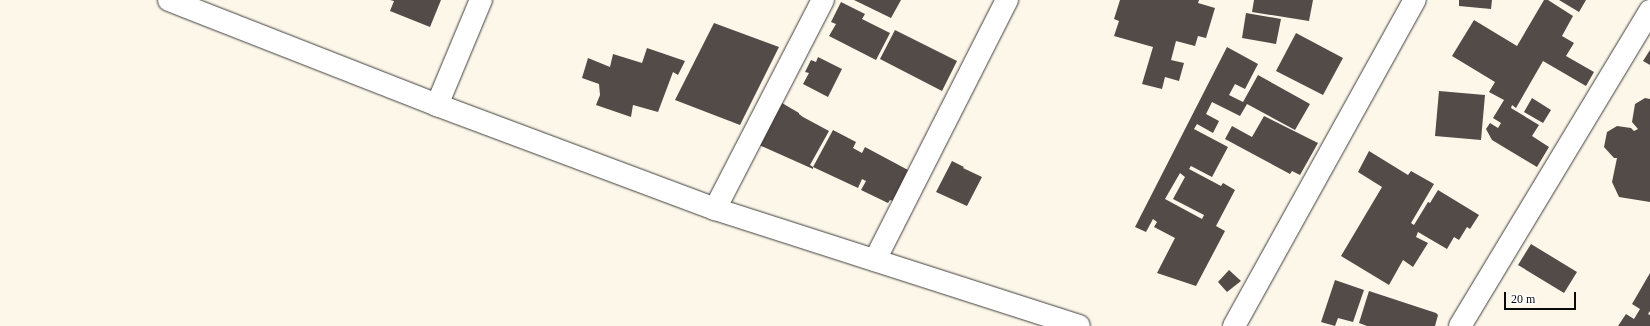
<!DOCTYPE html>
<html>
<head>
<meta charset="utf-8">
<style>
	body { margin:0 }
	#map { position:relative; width:1650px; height:326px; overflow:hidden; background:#fdf7e9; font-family:Georgia,serif }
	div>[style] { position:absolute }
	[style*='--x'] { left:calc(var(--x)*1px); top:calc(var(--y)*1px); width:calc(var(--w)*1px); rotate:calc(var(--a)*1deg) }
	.building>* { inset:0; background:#524b48 }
	.roads { filter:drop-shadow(0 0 1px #3d3d3d) drop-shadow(0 0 1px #3d3d3d) }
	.minor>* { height:22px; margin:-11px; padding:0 11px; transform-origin:11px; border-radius:11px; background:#fff }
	span { translate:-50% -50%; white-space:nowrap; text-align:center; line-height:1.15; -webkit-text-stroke:4px #fff; paint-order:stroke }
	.scale { position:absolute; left:1504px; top:292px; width:72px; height:18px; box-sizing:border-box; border:2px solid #0a0a0a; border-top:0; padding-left:5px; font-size:12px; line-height:14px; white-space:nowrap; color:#0a0a0a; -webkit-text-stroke:3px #fff; paint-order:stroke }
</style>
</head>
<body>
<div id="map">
	<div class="building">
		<div style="clip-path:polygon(390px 0,441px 0,430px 27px,390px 11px,394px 1px)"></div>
		<div style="clip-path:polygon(854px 0,901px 0,891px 18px)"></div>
		<div style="clip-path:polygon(1120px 0,1199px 0,1198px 3px,1215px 8px,1206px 38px,1198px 36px,1195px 46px,1176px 41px,1171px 60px,1184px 63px,1179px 81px,1165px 77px,1162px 89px,1142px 84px,1153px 47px,1114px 36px,1119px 21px,1114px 19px)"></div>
		<div style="clip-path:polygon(1254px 0,1313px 0,1309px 21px,1252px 12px)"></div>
		<div style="clip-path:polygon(1459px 0,1492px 0,1491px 9px,1459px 6px)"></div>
		<div style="clip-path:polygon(1544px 0,1548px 0,1573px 16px,1562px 36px,1574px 43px,1566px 56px,1594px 72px,1586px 86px,1543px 61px,1516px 108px,1512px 105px,1511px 108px,1539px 125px,1532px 136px,1549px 147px,1537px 167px,1492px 140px,1486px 129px,1490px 123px,1498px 128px,1501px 123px,1493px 118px,1504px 100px,1489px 92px,1495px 82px,1452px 56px,1474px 20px,1517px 46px)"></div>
		<div style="clip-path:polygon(1559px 0,1586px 0,1579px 12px)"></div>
		<div style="clip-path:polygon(841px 2px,865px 14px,862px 19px,890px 33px,876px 60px,829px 36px,836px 24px,831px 22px)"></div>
		<div style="clip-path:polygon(1246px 13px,1281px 19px,1276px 44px,1242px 38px)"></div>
		<div style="clip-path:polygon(714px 23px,779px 47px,740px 125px,675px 100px)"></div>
		<div style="clip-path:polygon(895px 30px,957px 61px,942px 91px,880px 59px)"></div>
		<div style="clip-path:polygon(1296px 33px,1343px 58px,1323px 95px,1276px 71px)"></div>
		<div style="clip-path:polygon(evenodd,1227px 47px,1258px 64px,1245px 89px,1235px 84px,1229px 95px,1243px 102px,1258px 75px,1310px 104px,1295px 130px,1247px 104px,1240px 116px,1212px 102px,1206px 114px,1219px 121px,1213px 133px,1197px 124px,1194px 129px,1228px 147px,1212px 177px,1191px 166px,1189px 169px,1221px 186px,1223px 183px,1235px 190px,1216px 226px,1225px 231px,1196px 286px,1157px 273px,1175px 238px,1154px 227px,1157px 222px,1153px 219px,1146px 232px,1135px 227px,1227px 47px,1180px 173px,1185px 177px,1173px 199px,1204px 215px,1202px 219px,1165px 199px,1180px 173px)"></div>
		<div style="clip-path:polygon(647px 48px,685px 61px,678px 75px,673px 72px,658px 112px,633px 105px,631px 117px,596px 105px,600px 95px,599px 84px,582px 78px,588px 58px,610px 67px,613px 54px,642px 63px)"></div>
		<div style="clip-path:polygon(1650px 50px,1650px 65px,1643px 61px)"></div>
		<div style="clip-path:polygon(818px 57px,842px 69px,828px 97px,803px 84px,809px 73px,805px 72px,811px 60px,816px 62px)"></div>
		<div style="clip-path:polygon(1439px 91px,1485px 95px,1481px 140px,1435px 136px)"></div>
		<div style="clip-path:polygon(1532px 98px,1551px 110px,1543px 123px,1524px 112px)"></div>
		<div style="clip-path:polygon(1645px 98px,1650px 99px,1650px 202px,1619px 197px,1612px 182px,1617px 158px,1614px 158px,1604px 147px,1607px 132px,1617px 126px,1631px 128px,1634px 131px,1638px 129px,1632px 122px,1635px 104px)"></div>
		<div style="clip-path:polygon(782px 103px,799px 113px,799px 114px,803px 117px,829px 131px,810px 165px,813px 167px,813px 169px,759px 145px)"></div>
		<div style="clip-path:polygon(1264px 116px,1318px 143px,1300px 175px,1292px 171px,1290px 174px,1225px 139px,1232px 126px,1252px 137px)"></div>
		<div style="clip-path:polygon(833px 130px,856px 142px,853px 148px,862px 153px,865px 147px,908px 170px,893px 201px,890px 200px,888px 203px,861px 190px,866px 181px,862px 179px,858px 188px,813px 167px)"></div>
		<div style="clip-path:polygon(1369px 151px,1408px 175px,1411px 171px,1434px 184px,1411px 223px,1414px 225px,1428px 202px,1430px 203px,1438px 190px,1479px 215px,1470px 229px,1467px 227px,1459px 240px,1454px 237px,1447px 249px,1418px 232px,1416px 237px,1428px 243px,1413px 267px,1403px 260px,1389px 285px,1341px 256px,1382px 187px,1358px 172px)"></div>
		<div style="clip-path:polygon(952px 161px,964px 167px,963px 168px,982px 177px,967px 206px,936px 192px)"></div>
		<div style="clip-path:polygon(1531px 244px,1577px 272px,1564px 293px,1518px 265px)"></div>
		<div style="clip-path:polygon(1229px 270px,1241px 281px,1227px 292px,1218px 282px)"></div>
		<div style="clip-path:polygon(1650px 273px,1650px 311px,1648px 314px,1650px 315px,1650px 326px,1618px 326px,1626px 314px,1634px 319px,1640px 309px,1632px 304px)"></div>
		<div style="clip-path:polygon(1335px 280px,1364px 290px,1353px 322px,1338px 318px,1335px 326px,1321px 322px)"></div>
		<div style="clip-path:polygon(1369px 291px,1436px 313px,1438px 315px,1435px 326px,1367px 326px,1359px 323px)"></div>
	</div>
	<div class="roads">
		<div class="minor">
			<div style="--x:169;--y:0;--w:288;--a:21.4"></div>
			<div style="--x:437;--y:105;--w:297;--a:20.5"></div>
			<div style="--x:715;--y:209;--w:382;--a:17.8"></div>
			<div style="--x:437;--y:105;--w:114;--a:-67.3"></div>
			<div style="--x:715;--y:209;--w:235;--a:-62.7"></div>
			<div style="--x:875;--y:260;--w:292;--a:-63.1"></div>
			<div style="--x:1234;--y:326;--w:373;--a:-61"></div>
			<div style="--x:1460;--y:326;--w:368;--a:-58.9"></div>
		</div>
	</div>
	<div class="scale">20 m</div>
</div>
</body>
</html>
